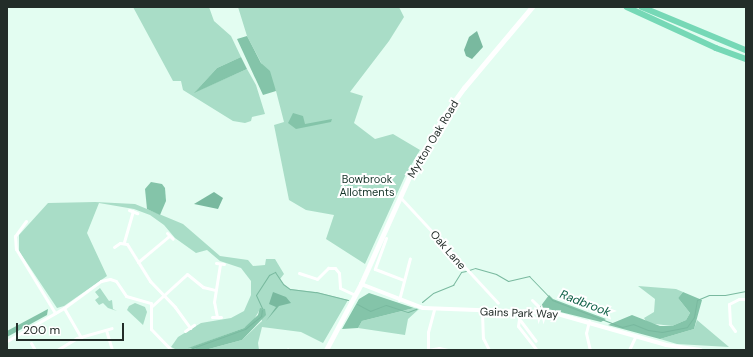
<!DOCTYPE html>
<html>
<head>
<meta charset="utf-8">
<style>
	body { margin:0 }
	#map { position:relative; width:753px; height:357px; overflow:hidden; background:#e3fdf1; font-family:"DM Sans",sans-serif }
	div>[style] { position:absolute }
	[style*='--x'] { left:calc(var(--x)*1px); top:calc(var(--y)*1px); width:calc(var(--w)*1px); rotate:calc(var(--a)*1deg) }
	.green>* { inset:0; background:#a9ddc7 }
	.forest>* { inset:0; background:#84c4a9 }
	.water>* { inset:0; background:#79b99f }
	.stream>* { height:1px; margin:-0.5px; padding:0 0.5px; transform-origin:0.5px; border-radius:0.5px; background:#79b99f }
	.minor>* { height:3px; margin:-1.5px; padding:0 1.5px; transform-origin:1.5px; border-radius:1.5px; background:#fff }
	.tertiary>* { height:4px; margin:-2px; padding:0 2px; transform-origin:2px; border-radius:2px; background:#fff }
	.secondary>* { height:4.5px; margin:-2.25px; padding:0 2.25px; transform-origin:2.25px; border-radius:2.25px; background:#fff }
	.trunk>* { height:5.5px; margin:-2.75px; padding:0 2.75px; transform-origin:2.75px; border-radius:2.75px; background:#76d8b6 }
	span { translate:-50% -50%; white-space:nowrap; text-align:center; line-height:1.15; -webkit-text-stroke:4px #fff; paint-order:stroke }
	.street-label { font-size:11px; color:#232d29 }
	.park-label { font-size:11px; color:#153328 }
	.water-label { font-size:12px; color:#126249; font-style:italic }
	.frame { position:absolute; inset:0; border:8px solid #232d29; pointer-events:none }
	.scale { position:absolute; left:16px; top:323px; width:108px; height:18px; box-sizing:border-box; border:2px solid #232d29; border-top:0; padding-left:5px; font-size:12px; line-height:14px; white-space:nowrap; color:#232d29; -webkit-text-stroke:3px #fff; paint-order:stroke }
</style>
</head>
<body>
<div id="map">
	<div class="green">
		<div style="clip-path:polygon(133px 7px,209px 7px,214px 21px,231px 36px,241px 57px,217px 68px,195px 92px,247px 69px,256px 85px,265px 114px,252px 117px,251px 121px,245px 123px,233px 121px,183px 90px,181px 81px,173px 81px)"></div>
		<div style="clip-path:polygon(238px 7px,399px 7px,404px 17px,389px 41px,350px 92px,363px 96px,354px 123px,375px 139px,393px 134px,420px 150px,406px 174px,365px 264px,326px 239px,334px 215px,306px 210px,289px 200px,274px 125px,284px 122px,276px 91px,247px 36px)"></div>
		<div style="clip-path:polygon(95px 202px,135px 204px,183px 224px,220px 256px,248px 260px,253px 266px,265px 265px,266px 259px,275px 259px,284px 274px,280px 279px,283px 284px,290px 289px,316px 292px,348px 300px,323px 343px,301px 332px,262px 327px,258px 343px,259px 350px,205px 350px,242px 340px,262px 321px,259px 311px,252px 323px,244px 328px,189px 348px,194px 350px,177px 350px,171px 347px,178px 337px,201px 323px,231px 318px,244px 311px,251px 295px,251px 281px,241px 268px,220px 261px,207px 250px,196px 253px,175px 238px,164px 225px,150px 215px,134px 209px,99px 203px,87px 233px,107px 276px,64px 306px,57px 308px,19px 251px,19px 235px,48px 203px)"></div>
		<div style="clip-path:polygon(638px 286px,676px 289px,683px 292px,678px 298px,690px 313px,686px 320px,672px 326px,647px 323px,644px 318px,654px 312px,655px 299px)"></div>
		<div style="clip-path:polygon(100px 288px,109px 301px,112px 300px,113px 309px,117px 311px,108px 308px,103px 303px,99px 305px,95px 300px,99px 297px,95px 292px)"></div>
		<div style="clip-path:polygon(135px 303px,145px 307px,147px 312px,143px 325px,127px 310px,129px 306px)"></div>
		<div style="clip-path:polygon(414px 308px,419px 309px,408px 319px,405px 335px,358px 328px,362px 321px)"></div>
		<div style="clip-path:polygon(697px 320px,729px 347px,677px 344px,660px 339px,694px 329px)"></div>
	</div>
	<div class="forest">
		<div style="clip-path:polygon(247px 36px,261px 63px,270px 71px,276px 91px,263px 95px,237px 39px)"></div>
		<div style="clip-path:polygon(241px 57px,247px 69px,194px 93px,217px 68px)"></div>
		<div style="clip-path:polygon(293px 113px,303px 116px,305px 124px,332px 119px,331px 122px,296px 129px,288px 123px)"></div>
		<div style="clip-path:polygon(151px 182px,162px 184px,165px 188px,166px 201px,160px 215px,147px 209px,145px 189px)"></div>
		<div style="clip-path:polygon(683px 292px,702px 300px,694px 329px,660px 339px,608px 325px,632px 315px,660px 326px,672px 326px,686px 320px,690px 313px,678px 298px)"></div>
		<div style="clip-path:polygon(369px 293px,414px 308px,362px 321px,358px 328px,342px 329px,359px 299px)"></div>
		<div style="clip-path:polygon(549px 295px,553px 299px,606px 319px,601px 322px,540px 307px)"></div>
		<div style="clip-path:polygon(260px 308px,265px 309px,266px 315px,242px 340px,205px 350px,188px 348px,244px 328px,258px 315px)"></div>
		<div style="clip-path:polygon(48px 309px,47px 315px,7px 337px,7px 331px)"></div>
	</div>
	<div class="water">
		<div style="clip-path:polygon(477px 31px,483px 47px,472px 59px,466px 56px,464px 50px,469px 37px)"></div>
		<div style="clip-path:polygon(214px 192px,223px 198px,218px 209px,194px 204px)"></div>
		<div style="clip-path:polygon(273px 292px,286px 297px,291px 303px,279px 306px,266px 321px,276px 307px,269px 304px)"></div>
	</div>
	<div class="stream">
		<div style="--x:469;--y:270;--w:6;--a:-18"></div>
		<div style="--x:475;--y:268;--w:22;--a:16"></div>
		<div style="--x:496;--y:274;--w:14;--a:30"></div>
		<div style="--x:508;--y:281;--w:22;--a:-13"></div>
		<div style="--x:529;--y:276;--w:33;--a:46"></div>
		<div style="--x:552;--y:300;--w:75;--a:21.1"></div>
		<div style="--x:622;--y:327;--w:11;--a:-15"></div>
		<div style="--x:633;--y:324;--w:16;--a:22"></div>
		<div style="--x:648;--y:330;--w:14;--a:8"></div>
		<div style="--x:662;--y:332;--w:25;--a:-11"></div>
		<div style="--x:687;--y:327;--w:12;--a:-55"></div>
		<div style="--x:694;--y:317;--w:17;--a:-80"></div>
		<div style="--x:697;--y:300;--w:13;--a:-23"></div>
		<div style="--x:709;--y:295;--w:16;--a:0"></div>
		<div style="--x:725;--y:295;--w:21;--a:-11"></div>
		<div style="--x:422;--y:302;--w:14;--a:-39"></div>
		<div style="--x:433;--y:293;--w:22;--a:-22"></div>
		<div style="--x:453;--y:285;--w:15;--a:-58"></div>
		<div style="--x:461;--y:272;--w:5;--a:-11"></div>
		<div style="--x:357;--y:304;--w:15;--a:28"></div>
		<div style="--x:370;--y:311;--w:17;--a:-21"></div>
		<div style="--x:386;--y:305;--w:23;--a:18"></div>
		<div style="--x:408;--y:312;--w:9;--a:-21"></div>
		<div style="--x:262;--y:308;--w:14;--a:-115"></div>
		<div style="--x:256;--y:295;--w:24;--a:-57"></div>
		<div style="--x:269;--y:275;--w:7;--a:-27"></div>
		<div style="--x:275;--y:272;--w:14;--a:56"></div>
		<div style="--x:283;--y:284;--w:9;--a:36"></div>
		<div style="--x:290;--y:289;--w:26;--a:7"></div>
		<div style="--x:316;--y:292;--w:33;--a:14"></div>
		<div style="--x:187;--y:350;--w:62;--a:-19.9"></div>
		<div style="--x:245;--y:329;--w:21;--a:-39"></div>
		<div style="--x:261;--y:316;--w:6;--a:-81"></div>
	</div>
	<div class="minor">
		<div style="--x:400;--y:197;--w:144;--a:47.2"></div>
		<div style="--x:129;--y:210;--w:9;--a:21"></div>
		<div style="--x:26;--y:221;--w:19;--a:126"></div>
		<div style="--x:15;--y:236;--w:13;--a:86"></div>
		<div style="--x:16;--y:249;--w:75;--a:58.6"></div>
		<div style="--x:167;--y:233;--w:8;--a:45"></div>
		<div style="--x:386;--y:238;--w:33;--a:110"></div>
		<div style="--x:375;--y:269;--w:31;--a:21"></div>
		<div style="--x:124;--y:242;--w:32;--a:-74"></div>
		<div style="--x:114;--y:247;--w:7;--a:-34"></div>
		<div style="--x:120;--y:243;--w:7;--a:8"></div>
		<div style="--x:127;--y:244;--w:44;--a:58.1"></div>
		<div style="--x:150;--y:281;--w:36;--a:46"></div>
		<div style="--x:175;--y:307;--w:26;--a:54"></div>
		<div style="--x:138;--y:262;--w:40;--a:-40"></div>
		<div style="--x:216;--y:263;--w:8;--a:7"></div>
		<div style="--x:299;--y:273;--w:19;--a:18"></div>
		<div style="--x:317;--y:279;--w:16;--a:-45"></div>
		<div style="--x:328;--y:268;--w:7;--a:0"></div>
		<div style="--x:335;--y:268;--w:6;--a:51"></div>
		<div style="--x:339;--y:273;--w:15;--a:86"></div>
		<div style="--x:340;--y:288;--w:17;--a:25"></div>
		<div style="--x:399;--y:300;--w:43;--a:-75.3"></div>
		<div style="--x:532;--y:300;--w:8;--a:45"></div>
		<div style="--x:538;--y:306;--w:6;--a:90"></div>
		<div style="--x:152;--y:306;--w:47;--a:-42.4"></div>
		<div style="--x:187;--y:274;--w:21;--a:39"></div>
		<div style="--x:203;--y:287;--w:12;--a:14"></div>
		<div style="--x:64;--y:308;--w:34;--a:60"></div>
		<div style="--x:482;--y:312;--w:26;--a:88"></div>
		<div style="--x:483;--y:338;--w:13;--a:63"></div>
		<div style="--x:520;--y:312;--w:14;--a:98"></div>
		<div style="--x:518;--y:326;--w:31;--a:52"></div>
		<div style="--x:212;--y:317;--w:9;--a:0"></div>
		<div style="--x:217;--y:317;--w:15;--a:-101"></div>
		<div style="--x:214;--y:302;--w:38;--a:-81"></div>
		<div style="--x:520;--y:320;--w:26;--a:53"></div>
		<div style="--x:589;--y:321;--w:12;--a:104"></div>
		<div style="--x:586;--y:333;--w:17;--a:77"></div>
		<div style="--x:106;--y:330;--w:21;--a:73"></div>
		<div style="--x:185;--y:331;--w:11;--a:-34"></div>
		<div style="--x:735;--y:331;--w:9;--a:-126"></div>
		<div style="--x:730;--y:324;--w:20;--a:-93"></div>
		<div style="--x:729;--y:304;--w:11;--a:-27"></div>
		<div style="--x:739;--y:299;--w:7;--a:0"></div>
		<div style="--x:7;--y:341;--w:66;--a:-30.1"></div>
		<div style="--x:64;--y:308;--w:46;--a:-36.1"></div>
		<div style="--x:101;--y:281;--w:9;--a:-13"></div>
		<div style="--x:110;--y:279;--w:6;--a:18"></div>
		<div style="--x:116;--y:281;--w:18;--a:56"></div>
		<div style="--x:126;--y:296;--w:26;--a:16"></div>
		<div style="--x:151;--y:303;--w:26;--a:90"></div>
		<div style="--x:151;--y:329;--w:29;--a:46"></div>
		<div style="--x:31;--y:343;--w:8;--a:60"></div>
		<div style="--x:57;--y:350;--w:23;--a:-31"></div>
		<div style="--x:77;--y:338;--w:36;--a:-16"></div>
		<div style="--x:287;--y:350;--w:1;--a:-45"></div>
		<div style="--x:428;--y:350;--w:18;--a:-90"></div>
		<div style="--x:428;--y:332;--w:23;--a:-75"></div>
		<div style="--x:428;--y:350;--w:11;--a:-10"></div>
		<div style="--x:439;--y:348;--w:9;--a:13"></div>
		<div style="--x:454;--y:350;--w:14;--a:0"></div>
		<div style="--x:629;--y:350;--w:14;--a:-65"></div>
	</div>
	<div class="tertiary">
		<div style="--x:361;--y:284;--w:66;--a:21.2"></div>
		<div style="--x:423;--y:308;--w:131;--a:2.2"></div>
		<div style="--x:554;--y:313;--w:116;--a:15.9"></div>
		<div style="--x:666;--y:345;--w:35;--a:8"></div>
	</div>
	<div class="secondary">
		<div style="--x:326;--y:350;--w:75;--a:-62.1"></div>
		<div style="--x:361;--y:284;--w:117;--a:-65.8"></div>
		<div style="--x:409;--y:177;--w:73;--a:-60.3"></div>
		<div style="--x:445;--y:114;--w:32;--a:-54"></div>
		<div style="--x:464;--y:88;--w:106;--a:-50"></div>
	</div>
	<div class="trunk">
		<div style="--x:627;--y:7;--w:98;--a:24.7"></div>
		<div style="--x:716;--y:48;--w:32;--a:20"></div>
		<div style="--x:642;--y:7;--w:113;--a:22.5"></div>
	</div>
	<div class="street-label">
		<span style="left:433px;top:139px;rotate:-59deg">Mytton Oak Road</span>
		<span style="left:448px;top:250px;rotate:49deg">Oak Lane</span>
		<span style="left:519px;top:313px;rotate:2deg">Gains Park Way</span>
	</div>
	<div class="park-label">
		<span style="left:367px;top:186px">Bowbrook<br>Allotments</span>
	</div>
	<div class="water-label">
		<span style="left:585px;top:304px;rotate:21deg">Radbrook</span>
	</div>
	<div class="frame"></div>
	<div class="scale">200 m</div>
</div>
</body>
</html>
